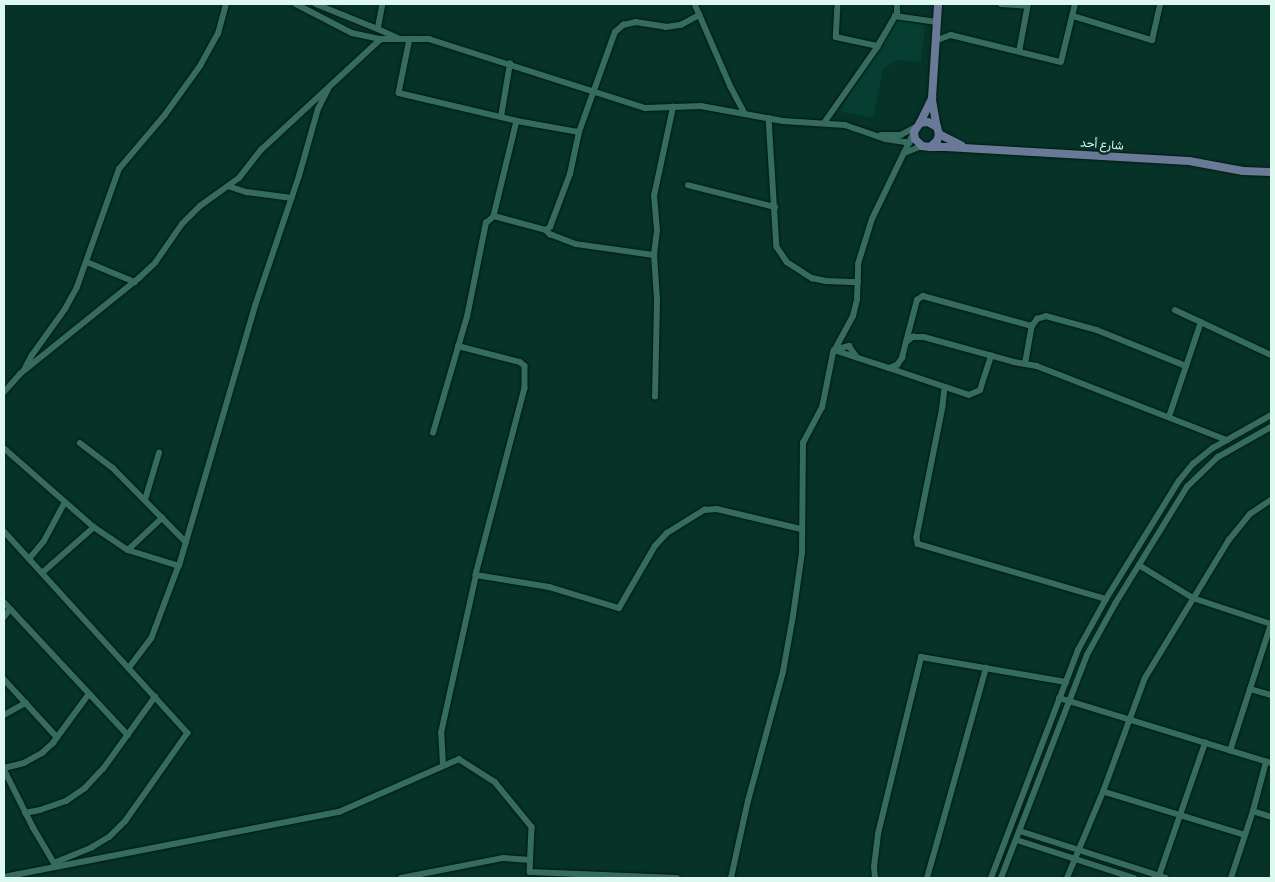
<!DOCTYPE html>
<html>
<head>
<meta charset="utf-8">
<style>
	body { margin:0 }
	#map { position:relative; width:1275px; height:882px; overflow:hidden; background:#063228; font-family:Commissioner,Vazirmatn,sans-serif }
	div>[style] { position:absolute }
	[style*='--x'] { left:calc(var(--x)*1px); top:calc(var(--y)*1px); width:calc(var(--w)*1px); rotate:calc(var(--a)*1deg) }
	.built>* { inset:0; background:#063e32 }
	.roads { filter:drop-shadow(0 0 1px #001811) drop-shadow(0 0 1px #001811) }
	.minor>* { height:5.5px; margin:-2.75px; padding:0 2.75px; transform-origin:2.75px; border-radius:2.75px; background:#366c5d }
	.major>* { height:8px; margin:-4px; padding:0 4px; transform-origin:4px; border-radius:4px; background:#6b7998 }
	span { translate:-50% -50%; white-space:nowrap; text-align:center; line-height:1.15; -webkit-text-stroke:5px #063228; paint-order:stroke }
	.street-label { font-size:12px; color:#dcf8ef }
	.frame { position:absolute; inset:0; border:5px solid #dcf8ef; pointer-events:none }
</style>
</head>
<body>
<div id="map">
	<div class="built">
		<div style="clip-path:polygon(898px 20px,925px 25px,921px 62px,897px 60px,883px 69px,873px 118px,839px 111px)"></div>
	</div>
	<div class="roads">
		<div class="minor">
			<div style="--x:296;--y:4;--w:63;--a:27.4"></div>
			<div style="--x:352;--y:33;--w:30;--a:12"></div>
			<div style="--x:381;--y:39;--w:48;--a:0"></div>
			<div style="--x:429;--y:39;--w:227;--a:17.7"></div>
			<div style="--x:645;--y:108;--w:56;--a:-2"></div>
			<div style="--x:701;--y:106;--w:83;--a:10.4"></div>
			<div style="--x:783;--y:121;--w:62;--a:3.7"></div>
			<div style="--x:845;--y:125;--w:43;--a:18.9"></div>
			<div style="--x:886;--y:139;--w:24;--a:9"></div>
			<div style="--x:316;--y:4;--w:67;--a:22"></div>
			<div style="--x:383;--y:4;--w:25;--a:101"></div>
			<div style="--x:378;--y:29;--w:22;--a:24"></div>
			<div style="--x:695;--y:4;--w:90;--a:66.6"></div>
			<div style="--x:731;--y:87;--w:30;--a:62"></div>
			<div style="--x:838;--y:4;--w:33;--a:93"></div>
			<div style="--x:836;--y:37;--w:43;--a:12.1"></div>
			<div style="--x:1001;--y:4;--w:26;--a:4"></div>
			<div style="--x:895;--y:16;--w:42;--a:8.1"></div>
			<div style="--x:1073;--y:16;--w:83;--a:16.9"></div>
			<div style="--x:1152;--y:40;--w:37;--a:-77"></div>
			<div style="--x:410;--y:39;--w:55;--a:101.5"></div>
			<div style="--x:399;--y:93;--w:121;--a:13.3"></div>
			<div style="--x:517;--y:121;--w:98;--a:103.6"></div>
			<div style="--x:494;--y:216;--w:54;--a:15.1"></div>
			<div style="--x:546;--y:230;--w:5;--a:-37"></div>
			<div style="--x:550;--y:227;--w:57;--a:-69.3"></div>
			<div style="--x:570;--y:174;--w:43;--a:-77.9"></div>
			<div style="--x:579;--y:132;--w:106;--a:-70.2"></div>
			<div style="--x:615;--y:32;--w:11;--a:-41"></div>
			<div style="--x:623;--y:25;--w:13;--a:-13"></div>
			<div style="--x:636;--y:22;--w:30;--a:9"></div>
			<div style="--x:666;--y:27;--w:15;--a:-8"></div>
			<div style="--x:681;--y:25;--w:21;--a:-29"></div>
			<div style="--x:935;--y:41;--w:17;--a:-21"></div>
			<div style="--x:951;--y:35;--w:113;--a:13.8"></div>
			<div style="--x:1061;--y:62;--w:60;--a:-76.4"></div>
			<div style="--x:1019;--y:52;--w:49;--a:-79.4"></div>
			<div style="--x:501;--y:117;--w:54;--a:-80.4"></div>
			<div style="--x:769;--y:118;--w:129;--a:86.5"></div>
			<div style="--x:777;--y:247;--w:18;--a:56"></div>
			<div style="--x:787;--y:262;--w:30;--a:33"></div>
			<div style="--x:812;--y:278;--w:14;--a:12"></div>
			<div style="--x:826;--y:281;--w:32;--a:2"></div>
			<div style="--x:517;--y:121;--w:63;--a:10.1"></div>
			<div style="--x:824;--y:123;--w:90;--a:-54.9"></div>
			<div style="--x:876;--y:49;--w:42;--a:-59.7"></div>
			<div style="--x:897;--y:13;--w:9;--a:-90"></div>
			<div style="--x:881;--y:135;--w:20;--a:0"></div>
			<div style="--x:901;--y:135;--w:18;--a:-29"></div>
			<div style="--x:904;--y:153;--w:19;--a:-21"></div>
			<div style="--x:688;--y:185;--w:90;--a:14.2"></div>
			<div style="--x:228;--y:186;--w:20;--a:18"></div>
			<div style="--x:247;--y:192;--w:45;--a:7.6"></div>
			<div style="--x:546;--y:230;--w:6;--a:45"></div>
			<div style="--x:550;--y:234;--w:28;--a:21"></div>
			<div style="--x:576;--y:244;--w:79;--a:8"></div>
			<div style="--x:87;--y:262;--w:52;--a:22.6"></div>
			<div style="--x:1175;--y:310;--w:106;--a:25.1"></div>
			<div style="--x:906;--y:342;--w:43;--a:-75.3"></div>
			<div style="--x:917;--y:300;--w:7;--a:-34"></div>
			<div style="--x:923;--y:296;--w:113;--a:15.4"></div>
			<div style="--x:458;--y:346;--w:64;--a:14.5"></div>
			<div style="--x:520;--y:362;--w:6;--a:39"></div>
			<div style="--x:525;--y:366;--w:22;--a:90"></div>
			<div style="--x:525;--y:388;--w:193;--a:104.7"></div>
			<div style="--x:834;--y:350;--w:58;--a:18.1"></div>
			<div style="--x:889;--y:368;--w:9;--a:-21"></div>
			<div style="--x:897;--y:365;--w:9;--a:-54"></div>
			<div style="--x:902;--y:358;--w:16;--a:-76"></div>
			<div style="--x:906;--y:342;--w:9;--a:-36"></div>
			<div style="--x:913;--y:337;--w:11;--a:0"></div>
			<div style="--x:924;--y:337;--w:93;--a:15.5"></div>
			<div style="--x:1014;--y:362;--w:23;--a:10"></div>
			<div style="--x:1037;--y:366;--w:204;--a:21.3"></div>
			<div style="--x:834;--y:350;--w:16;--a:-15"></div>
			<div style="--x:849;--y:346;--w:14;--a:54"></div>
			<div style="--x:1025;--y:364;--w:39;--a:-80"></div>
			<div style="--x:1032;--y:326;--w:9;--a:-54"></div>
			<div style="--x:1037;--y:319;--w:9;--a:-18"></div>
			<div style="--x:1046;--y:316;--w:53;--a:15.4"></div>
			<div style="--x:1097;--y:330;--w:96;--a:22"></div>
			<div style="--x:889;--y:368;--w:84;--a:18.6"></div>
			<div style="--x:969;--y:395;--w:12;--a:-24"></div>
			<div style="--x:980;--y:390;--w:36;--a:-72"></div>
			<div style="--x:24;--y:370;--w:17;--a:-62"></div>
			<div style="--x:32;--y:355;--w:57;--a:-54.3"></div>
			<div style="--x:65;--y:309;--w:25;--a:-61"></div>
			<div style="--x:77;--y:287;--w:125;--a:-70.4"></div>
			<div style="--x:119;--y:169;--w:70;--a:-49.7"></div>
			<div style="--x:164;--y:116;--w:62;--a:-54.2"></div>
			<div style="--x:200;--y:66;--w:37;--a:-61"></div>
			<div style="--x:218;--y:34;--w:31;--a:-75"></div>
			<div style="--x:945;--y:387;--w:20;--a:96"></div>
			<div style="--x:943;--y:407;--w:133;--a:101.3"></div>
			<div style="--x:917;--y:537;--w:7;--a:82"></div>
			<div style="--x:918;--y:544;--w:196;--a:16.3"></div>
			<div style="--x:4;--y:392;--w:24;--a:-48"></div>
			<div style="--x:20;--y:374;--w:153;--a:-38.9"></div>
			<div style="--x:139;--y:278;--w:22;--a:-43"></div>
			<div style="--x:155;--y:263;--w:47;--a:-55.3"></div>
			<div style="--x:182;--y:224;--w:25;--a:-45"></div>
			<div style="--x:200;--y:206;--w:48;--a:-35.7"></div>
			<div style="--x:239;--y:178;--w:36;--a:-52"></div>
			<div style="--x:261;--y:150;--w:163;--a:-42.8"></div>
			<div style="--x:655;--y:397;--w:97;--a:-88.8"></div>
			<div style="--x:657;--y:300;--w:45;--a:-93.8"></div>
			<div style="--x:654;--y:255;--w:25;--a:-83"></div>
			<div style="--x:657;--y:230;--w:34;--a:-95"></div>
			<div style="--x:654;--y:196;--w:91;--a:-77.9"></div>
			<div style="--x:1169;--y:417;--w:100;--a:-71.4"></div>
			<div style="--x:433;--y:433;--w:121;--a:-73.7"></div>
			<div style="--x:467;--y:317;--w:96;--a:-78.6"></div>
			<div style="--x:486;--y:223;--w:11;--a:-41"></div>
			<div style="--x:80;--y:443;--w:41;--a:37.1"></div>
			<div style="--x:113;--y:468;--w:104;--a:45.4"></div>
			<div style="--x:4;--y:448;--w:120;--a:41.3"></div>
			<div style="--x:145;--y:500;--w:49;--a:-73.4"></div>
			<div style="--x:4;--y:531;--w:273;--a:47.7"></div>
			<div style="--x:188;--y:733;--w:108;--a:125.2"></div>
			<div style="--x:126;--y:821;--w:23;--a:135"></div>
			<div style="--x:110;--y:837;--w:21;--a:149"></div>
			<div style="--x:92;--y:848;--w:40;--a:158"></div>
			<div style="--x:128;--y:550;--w:47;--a:-43.3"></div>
			<div style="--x:29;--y:559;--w:23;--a:-50"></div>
			<div style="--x:44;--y:541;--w:44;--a:-61.7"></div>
			<div style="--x:1139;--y:565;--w:63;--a:31.4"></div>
			<div style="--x:1193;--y:598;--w:82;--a:18.4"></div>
			<div style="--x:179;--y:566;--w:271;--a:-73.7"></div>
			<div style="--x:255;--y:306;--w:137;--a:-71.3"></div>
			<div style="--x:299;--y:176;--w:70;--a:-74.2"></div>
			<div style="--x:318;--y:109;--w:22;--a:-63"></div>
			<div style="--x:42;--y:573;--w:69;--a:-41.5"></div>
			<div style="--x:94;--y:527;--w:41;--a:34.1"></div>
			<div style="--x:128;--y:550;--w:53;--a:17.4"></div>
			<div style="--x:179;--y:566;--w:77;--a:110.6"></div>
			<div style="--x:152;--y:638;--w:38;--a:127"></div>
			<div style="--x:4;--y:602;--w:182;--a:47"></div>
			<div style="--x:4;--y:617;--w:10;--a:-53"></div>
			<div style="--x:4;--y:679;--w:79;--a:47.6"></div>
			<div style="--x:1250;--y:689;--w:22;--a:16"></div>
			<div style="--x:1059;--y:698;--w:222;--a:17"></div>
			<div style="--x:4;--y:715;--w:25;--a:-29"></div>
			<div style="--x:1230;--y:751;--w:133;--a:-72.1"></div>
			<div style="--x:443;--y:766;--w:33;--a:-93"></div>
			<div style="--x:441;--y:733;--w:162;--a:-77.5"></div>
			<div style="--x:476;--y:575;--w:74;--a:9.3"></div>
			<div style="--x:549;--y:587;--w:73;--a:16.7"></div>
			<div style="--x:619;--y:608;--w:72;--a:-59.9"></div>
			<div style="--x:655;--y:546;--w:18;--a:-47"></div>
			<div style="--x:667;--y:533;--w:44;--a:-31.9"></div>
			<div style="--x:704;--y:510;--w:13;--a:-4"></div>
			<div style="--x:717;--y:509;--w:86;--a:13.4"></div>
			<div style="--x:4;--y:768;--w:21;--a:-14"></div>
			<div style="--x:24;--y:763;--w:21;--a:-29"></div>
			<div style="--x:42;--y:753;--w:15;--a:-42"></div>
			<div style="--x:53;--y:743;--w:61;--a:-53.7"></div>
			<div style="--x:4;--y:769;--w:65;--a:63.4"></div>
			<div style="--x:33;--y:827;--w:45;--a:59.5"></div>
			<div style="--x:1253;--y:811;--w:19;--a:18"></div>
			<div style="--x:25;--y:813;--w:15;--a:-11"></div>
			<div style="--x:40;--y:810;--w:28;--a:-19"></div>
			<div style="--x:66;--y:801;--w:23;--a:-34"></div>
			<div style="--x:85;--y:788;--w:26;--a:-47"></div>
			<div style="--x:103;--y:769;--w:89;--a:-54.2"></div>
			<div style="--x:1020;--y:831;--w:153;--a:17.8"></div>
			<div style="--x:1244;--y:835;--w:147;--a:-163"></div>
			<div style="--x:1103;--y:792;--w:121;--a:-69.8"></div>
			<div style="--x:1145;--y:678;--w:162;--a:-58.7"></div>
			<div style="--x:1229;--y:540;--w:33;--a:-51"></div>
			<div style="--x:1250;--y:514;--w:25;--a:-34"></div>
			<div style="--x:1017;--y:840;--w:123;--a:18"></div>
			<div style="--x:1159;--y:876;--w:141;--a:-70.9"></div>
			<div style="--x:4;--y:877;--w:341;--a:-11"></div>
			<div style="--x:339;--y:812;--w:131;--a:-23.8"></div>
			<div style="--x:459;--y:759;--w:43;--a:32.6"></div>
			<div style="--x:495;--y:782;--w:58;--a:50.6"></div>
			<div style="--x:532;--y:827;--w:45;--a:92.5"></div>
			<div style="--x:530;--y:872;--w:147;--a:2.3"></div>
			<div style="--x:401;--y:878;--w:104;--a:-11.1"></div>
			<div style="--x:503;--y:858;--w:27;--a:4"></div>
			<div style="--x:731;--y:878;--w:79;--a:-77.6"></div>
			<div style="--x:748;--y:801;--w:134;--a:-74.8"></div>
			<div style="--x:783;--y:672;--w:57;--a:-79.9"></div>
			<div style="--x:793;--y:616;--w:64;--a:-81.9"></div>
			<div style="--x:802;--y:553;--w:110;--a:-89.5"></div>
			<div style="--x:803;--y:443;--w:40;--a:-62"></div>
			<div style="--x:822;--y:408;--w:56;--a:-78.7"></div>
			<div style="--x:833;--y:353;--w:42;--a:-61.6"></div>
			<div style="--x:853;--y:316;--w:16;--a:-76"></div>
			<div style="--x:857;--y:300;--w:36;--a:-88"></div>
			<div style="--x:858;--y:264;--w:47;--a:-72.7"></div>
			<div style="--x:872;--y:219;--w:97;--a:-64.2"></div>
			<div style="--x:875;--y:878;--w:11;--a:-95"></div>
			<div style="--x:874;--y:867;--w:33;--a:-83"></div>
			<div style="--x:878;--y:834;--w:182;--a:-76.3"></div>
			<div style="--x:921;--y:657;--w:147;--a:9.8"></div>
			<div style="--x:927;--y:878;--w:218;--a:-74.3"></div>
			<div style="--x:991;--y:878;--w:244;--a:-69.1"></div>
			<div style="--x:1078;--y:650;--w:58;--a:-61.2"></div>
			<div style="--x:1106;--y:599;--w:139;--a:-58.3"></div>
			<div style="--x:1179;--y:481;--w:22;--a:-51"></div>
			<div style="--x:1193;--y:464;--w:26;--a:-39"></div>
			<div style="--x:1213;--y:448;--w:67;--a:-29.6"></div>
			<div style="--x:1001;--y:878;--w:239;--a:-68.9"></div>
			<div style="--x:1087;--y:655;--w:58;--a:-61.2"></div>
			<div style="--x:1115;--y:604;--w:137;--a:-58.4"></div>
			<div style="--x:1187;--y:487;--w:43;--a:-44.1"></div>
			<div style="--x:1218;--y:457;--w:61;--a:-29.5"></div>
			<div style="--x:1067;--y:878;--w:93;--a:-67.3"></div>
			<div style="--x:1231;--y:878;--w:71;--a:-71.8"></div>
			<div style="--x:1253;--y:811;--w:51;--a:-75.1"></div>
		</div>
		<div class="major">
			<div style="--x:932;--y:100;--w:27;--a:80"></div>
			<div style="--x:920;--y:123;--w:28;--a:-64"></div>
			<div style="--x:932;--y:98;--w:94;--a:-86.3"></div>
			<div style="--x:939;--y:134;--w:25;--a:27"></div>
			<div style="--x:930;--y:147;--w:9;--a:-41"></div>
			<div style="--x:937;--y:141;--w:7;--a:-74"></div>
			<div style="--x:939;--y:134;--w:7;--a:-106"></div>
			<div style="--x:937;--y:127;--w:10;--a:-151"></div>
			<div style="--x:928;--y:122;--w:8;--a:173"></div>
			<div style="--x:920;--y:123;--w:11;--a:124"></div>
			<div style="--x:914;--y:132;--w:7;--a:82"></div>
			<div style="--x:915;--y:139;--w:10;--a:45"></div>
			<div style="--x:922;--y:146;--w:8;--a:7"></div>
			<div style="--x:930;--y:147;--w:16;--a:0"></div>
			<div style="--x:946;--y:147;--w:243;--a:3.3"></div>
			<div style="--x:1189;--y:161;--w:55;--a:10.5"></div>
			<div style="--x:1243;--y:171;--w:28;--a:2"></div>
		</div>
	</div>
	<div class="street-label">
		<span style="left:1102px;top:144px;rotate:4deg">شارع أحد</span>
	</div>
	<div class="frame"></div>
</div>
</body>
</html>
